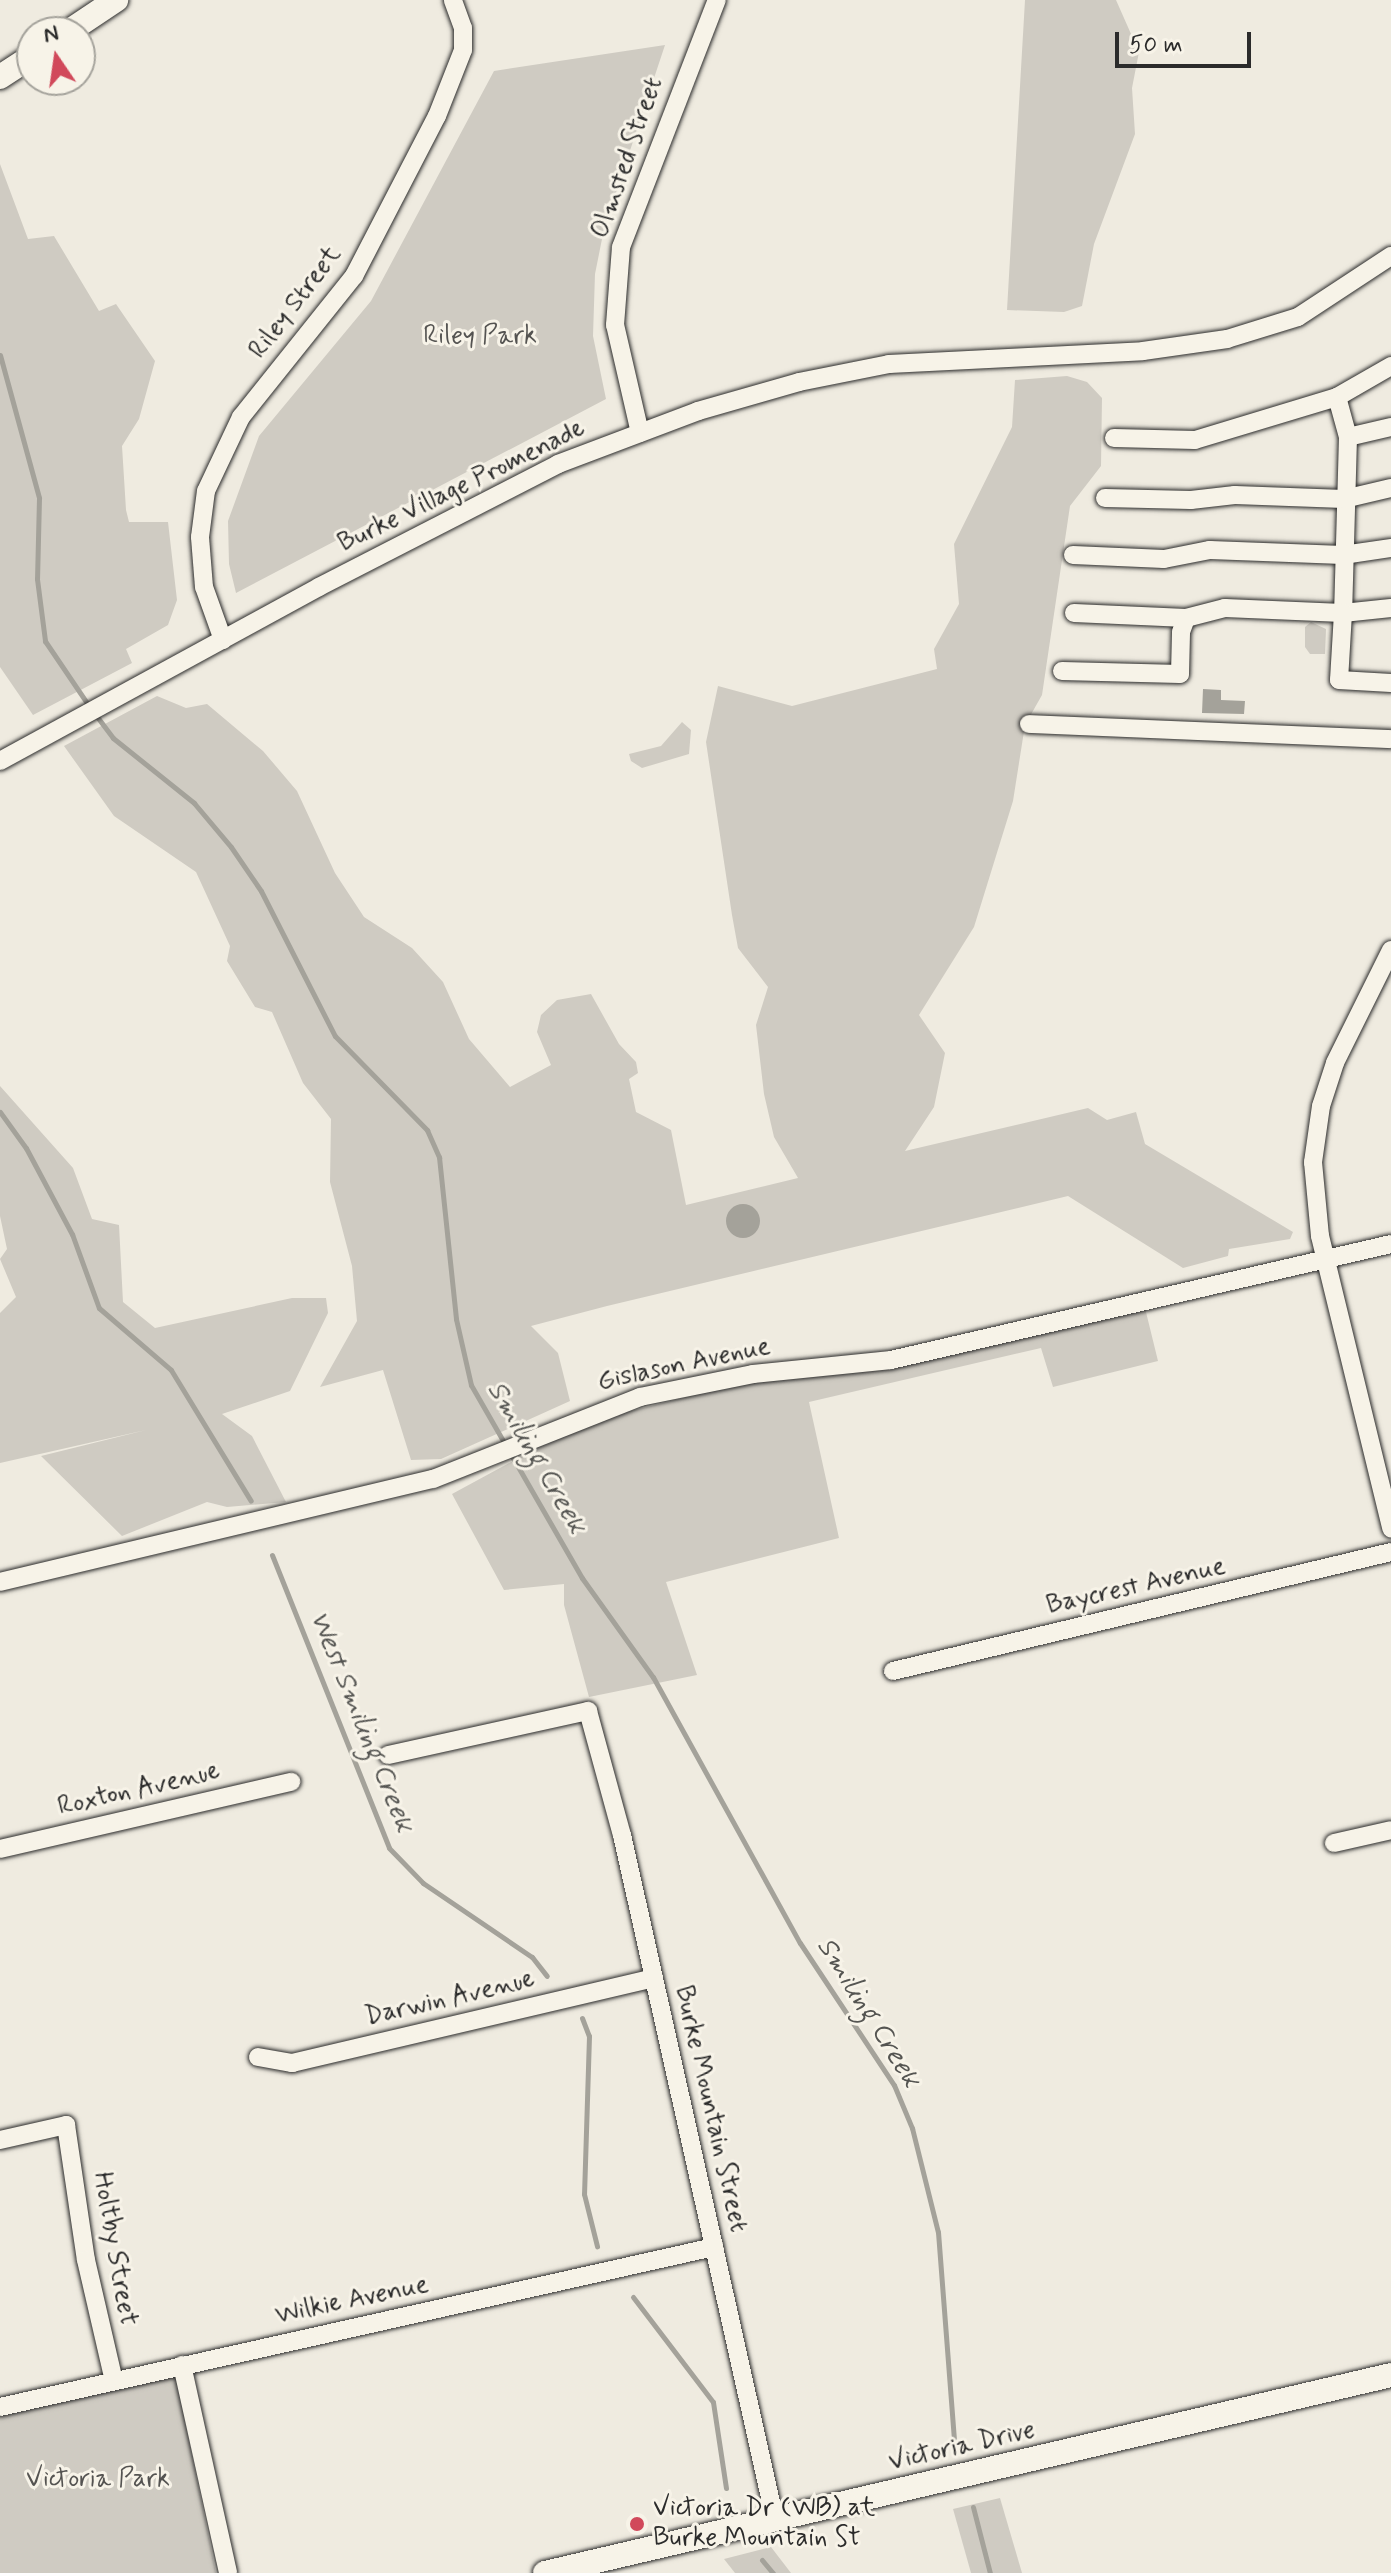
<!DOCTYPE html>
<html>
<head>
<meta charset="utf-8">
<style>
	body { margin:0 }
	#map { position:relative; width:1391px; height:2573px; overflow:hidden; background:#efebe0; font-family:Mynerve,sans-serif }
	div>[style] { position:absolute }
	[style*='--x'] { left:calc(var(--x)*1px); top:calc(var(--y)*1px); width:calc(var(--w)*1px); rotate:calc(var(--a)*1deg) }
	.green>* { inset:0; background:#cfcbc2 }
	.water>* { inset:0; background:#a4a29a }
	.round { border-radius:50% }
	.stream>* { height:5px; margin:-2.5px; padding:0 2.5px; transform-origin:2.5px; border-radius:2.5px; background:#a4a29a }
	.roads { filter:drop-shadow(0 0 2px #2b2b2b) drop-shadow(0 0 2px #2b2b2b) }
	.minor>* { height:18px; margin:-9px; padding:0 9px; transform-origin:9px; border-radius:9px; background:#f7f3e8 }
	.major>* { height:24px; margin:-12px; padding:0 12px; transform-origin:12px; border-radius:12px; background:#f7f3e8 }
	.dots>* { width:22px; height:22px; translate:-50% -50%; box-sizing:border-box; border:4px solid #f7f3e8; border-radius:50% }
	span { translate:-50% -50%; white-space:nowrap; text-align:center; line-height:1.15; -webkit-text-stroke:6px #f7f3e8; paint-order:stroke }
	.street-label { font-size:26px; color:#2b2b2b }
	.park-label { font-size:26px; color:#545351 }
	.poi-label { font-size:26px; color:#2b2b2b }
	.left { translate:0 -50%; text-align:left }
	.water-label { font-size:28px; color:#555552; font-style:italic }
	.north { position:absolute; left:16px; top:16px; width:80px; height:80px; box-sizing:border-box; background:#f7f3e8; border:2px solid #a5a39c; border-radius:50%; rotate:347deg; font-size:22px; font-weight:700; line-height:32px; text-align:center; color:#2b2b2b }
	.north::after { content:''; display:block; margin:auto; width:28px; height:36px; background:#d1495b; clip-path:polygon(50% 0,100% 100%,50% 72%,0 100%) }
	.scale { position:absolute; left:1115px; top:32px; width:136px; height:36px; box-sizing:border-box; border:4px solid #2b2b2b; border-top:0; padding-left:10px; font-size:24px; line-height:28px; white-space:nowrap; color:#2b2b2b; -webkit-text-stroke:6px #f7f3e8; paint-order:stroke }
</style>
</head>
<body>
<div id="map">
	<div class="green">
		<div style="clip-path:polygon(1025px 0,1116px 0,1139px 52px,1132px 88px,1135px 134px,1094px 244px,1082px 306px,1064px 312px,1007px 310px)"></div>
		<div style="clip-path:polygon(665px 45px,604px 229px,595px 274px,593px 336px,606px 399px,236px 593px,229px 564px,228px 521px,259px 436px,371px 301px,494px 71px)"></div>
		<div style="clip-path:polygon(0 164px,28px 239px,54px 236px,99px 311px,116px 304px,155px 361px,139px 419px,122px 446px,126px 510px,129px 522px,168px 522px,177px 600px,168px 625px,126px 649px,132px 663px,33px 715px,0 667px)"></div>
		<div style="clip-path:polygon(1067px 376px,1087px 382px,1102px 398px,1101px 466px,1070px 506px,1042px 695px,1025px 725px,1013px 801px,974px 927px,919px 1015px,945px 1053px,934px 1107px,905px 1151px,1088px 1108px,1107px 1120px,1136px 1112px,1145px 1144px,1293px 1232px,1290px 1239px,1229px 1249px,1228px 1256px,1183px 1268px,1068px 1196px,607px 1306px,531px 1326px,558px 1353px,570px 1401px,441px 1459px,411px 1460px,383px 1370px,320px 1387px,357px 1321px,352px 1266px,330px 1182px,331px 1119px,303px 1083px,272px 1012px,255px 1007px,227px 961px,230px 946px,196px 872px,114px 816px,64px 746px,157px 696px,186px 708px,207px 704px,263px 751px,297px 791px,335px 873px,364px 917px,412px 948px,443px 982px,469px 1039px,510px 1087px,551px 1065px,537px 1032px,541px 1015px,557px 1000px,591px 994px,619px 1044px,636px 1062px,638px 1073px,629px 1079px,636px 1112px,671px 1130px,686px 1205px,798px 1178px,774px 1137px,764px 1094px,756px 1025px,768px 987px,738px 948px,732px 915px,706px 742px,718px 686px,792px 706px,937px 669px,934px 649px,959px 604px,954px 544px,1012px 427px,1015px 380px)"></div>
		<div style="clip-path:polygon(1311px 622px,1326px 629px,1325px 654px,1310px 654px,1305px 647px,1305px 627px)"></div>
		<div style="clip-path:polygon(682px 722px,691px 730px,689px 754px,642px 768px,631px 761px,629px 754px,661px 746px)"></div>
		<div style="clip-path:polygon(0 1086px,73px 1168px,92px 1219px,119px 1225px,123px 1302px,155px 1328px,292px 1298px,326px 1298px,328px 1313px,290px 1391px,222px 1414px,252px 1436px,286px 1502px,227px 1507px,207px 1502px,122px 1536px,41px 1456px,146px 1430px,0 1463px,0 1313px,16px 1297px,0 1259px,7px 1249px,0 1216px)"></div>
		<div style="clip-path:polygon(1145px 1308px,1158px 1361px,1053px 1387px,1041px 1348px,809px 1402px,839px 1538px,666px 1582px,697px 1675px,589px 1697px,564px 1605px,564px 1584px,504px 1590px,452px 1494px,583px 1423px,727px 1387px)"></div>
		<div style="clip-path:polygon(174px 2367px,216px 2573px,0 2573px,0 2407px)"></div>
		<div style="clip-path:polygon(1000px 2498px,1022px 2573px,971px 2573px,953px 2509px)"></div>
		<div style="clip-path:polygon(771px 2547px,791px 2573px,735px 2573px,724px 2559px)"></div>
	</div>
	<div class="water">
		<div style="clip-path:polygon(1203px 689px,1221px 690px,1221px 700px,1245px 701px,1244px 714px,1202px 713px)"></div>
		<div class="round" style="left:726px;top:1204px;width:34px;height:34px"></div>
	</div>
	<div class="stream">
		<div style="--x:0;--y:355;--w:148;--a:74.7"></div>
		<div style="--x:39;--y:498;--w:81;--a:91.4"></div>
		<div style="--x:37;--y:579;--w:63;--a:82.6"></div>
		<div style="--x:45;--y:641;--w:78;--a:55.9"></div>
		<div style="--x:95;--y:714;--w:30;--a:53"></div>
		<div style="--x:113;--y:738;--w:104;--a:38.7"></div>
		<div style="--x:194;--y:803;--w:57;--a:49.9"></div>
		<div style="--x:231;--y:847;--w:53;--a:55.7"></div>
		<div style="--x:261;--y:891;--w:163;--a:63"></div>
		<div style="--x:335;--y:1036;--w:132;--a:45.6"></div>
		<div style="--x:427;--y:1130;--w:30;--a:66"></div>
		<div style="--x:439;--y:1157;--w:163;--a:84"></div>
		<div style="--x:456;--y:1319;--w:68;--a:77.2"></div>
		<div style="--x:471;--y:1385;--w:223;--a:60.1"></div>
		<div style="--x:582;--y:1578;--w:122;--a:54.4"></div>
		<div style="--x:653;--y:1677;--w:304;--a:61.1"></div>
		<div style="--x:800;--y:1943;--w:170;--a:56.5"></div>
		<div style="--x:894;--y:2085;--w:47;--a:67.3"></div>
		<div style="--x:912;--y:2128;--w:107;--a:76"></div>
		<div style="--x:938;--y:2232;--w:207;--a:85.6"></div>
		<div style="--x:0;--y:1112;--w:44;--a:54.2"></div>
		<div style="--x:26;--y:1148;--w:98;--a:61.9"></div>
		<div style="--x:72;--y:1234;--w:79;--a:70"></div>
		<div style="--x:99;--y:1308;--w:95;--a:40.7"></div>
		<div style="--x:171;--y:1370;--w:153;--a:58.6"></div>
		<div style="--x:272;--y:1555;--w:315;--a:68.2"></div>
		<div style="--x:389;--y:1848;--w:49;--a:45.8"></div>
		<div style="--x:423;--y:1883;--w:132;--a:34.2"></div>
		<div style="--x:532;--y:1957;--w:24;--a:52"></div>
		<div style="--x:582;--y:2018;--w:19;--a:69"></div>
		<div style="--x:589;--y:2036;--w:158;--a:91.8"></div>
		<div style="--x:584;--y:2194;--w:54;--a:76"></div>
		<div style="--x:633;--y:2297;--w:132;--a:52.7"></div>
		<div style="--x:713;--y:2402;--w:87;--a:81.4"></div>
		<div style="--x:973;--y:2507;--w:68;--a:75.6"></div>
		<div style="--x:762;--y:2560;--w:17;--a:50"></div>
	</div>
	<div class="roads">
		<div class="minor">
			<div style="--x:1391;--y:366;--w:62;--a:150.1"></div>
			<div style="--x:1337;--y:397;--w:41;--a:74.6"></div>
			<div style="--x:1348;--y:437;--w:176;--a:91.6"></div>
			<div style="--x:1343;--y:613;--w:48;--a:-5.9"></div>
			<div style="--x:640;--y:433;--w:111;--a:-103"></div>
			<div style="--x:615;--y:325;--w:78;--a:-85.6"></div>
			<div style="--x:621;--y:247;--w:265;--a:-68.8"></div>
			<div style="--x:1348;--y:437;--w:44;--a:-13.1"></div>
			<div style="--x:1114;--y:438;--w:81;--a:1.4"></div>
			<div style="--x:1195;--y:440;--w:148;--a:-16.8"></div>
			<div style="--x:1105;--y:498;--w:86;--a:1.3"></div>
			<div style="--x:1191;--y:500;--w:44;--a:-6.5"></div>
			<div style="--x:1235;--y:495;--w:109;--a:2.1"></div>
			<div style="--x:1344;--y:499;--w:48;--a:-13.2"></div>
			<div style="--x:1073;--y:555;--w:91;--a:2.5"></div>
			<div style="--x:1164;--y:559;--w:47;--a:-11.1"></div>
			<div style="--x:1210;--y:550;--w:133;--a:2.2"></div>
			<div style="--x:1343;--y:555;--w:49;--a:-8.3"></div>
			<div style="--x:1074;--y:613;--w:112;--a:2.6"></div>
			<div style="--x:223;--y:640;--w:56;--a:-109.7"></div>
			<div style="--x:204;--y:587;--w:50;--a:-94.6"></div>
			<div style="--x:200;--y:537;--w:46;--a:-82.6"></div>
			<div style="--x:206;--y:491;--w:82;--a:-64.7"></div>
			<div style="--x:241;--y:417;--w:181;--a:-51.3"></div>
			<div style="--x:354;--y:276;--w:180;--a:-62.6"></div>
			<div style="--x:437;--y:116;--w:71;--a:-68.5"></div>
			<div style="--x:463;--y:50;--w:22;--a:-90"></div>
			<div style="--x:463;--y:28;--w:30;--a:-110"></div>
			<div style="--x:1062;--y:671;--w:118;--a:1.5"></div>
			<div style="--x:1180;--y:674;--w:42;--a:-88.6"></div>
			<div style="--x:1181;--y:632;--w:15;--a:-70"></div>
			<div style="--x:1186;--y:618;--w:40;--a:-14.4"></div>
			<div style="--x:1225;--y:608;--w:118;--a:2.4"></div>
			<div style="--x:1343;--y:613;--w:67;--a:93.4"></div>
			<div style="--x:1339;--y:680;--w:52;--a:3.3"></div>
			<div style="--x:1029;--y:724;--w:362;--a:2.4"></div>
			<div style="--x:0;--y:761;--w:363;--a:-28.6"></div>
			<div style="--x:319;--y:587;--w:269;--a:-27.2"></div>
			<div style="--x:558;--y:464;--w:150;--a:-20.7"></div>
			<div style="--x:698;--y:411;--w:105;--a:-16"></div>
			<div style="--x:799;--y:382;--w:92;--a:-11.3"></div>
			<div style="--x:889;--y:364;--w:254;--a:-2.9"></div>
			<div style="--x:1143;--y:351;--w:85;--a:-8.1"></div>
			<div style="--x:1227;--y:339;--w:74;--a:-17.2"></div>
			<div style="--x:1298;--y:317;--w:111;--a:-33.3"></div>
			<div style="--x:1391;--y:950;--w:126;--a:116.4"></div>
			<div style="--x:1335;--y:1063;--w:45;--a:108"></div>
			<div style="--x:1321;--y:1106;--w:57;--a:98.1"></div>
			<div style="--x:1313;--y:1162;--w:74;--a:84.6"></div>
			<div style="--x:1320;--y:1236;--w:301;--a:76.3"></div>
			<div style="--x:0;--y:1582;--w:445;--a:-13.4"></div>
			<div style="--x:433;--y:1479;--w:223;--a:-21.6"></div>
			<div style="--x:640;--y:1397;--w:115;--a:-11.5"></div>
			<div style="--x:753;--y:1374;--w:139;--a:-5.8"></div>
			<div style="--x:891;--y:1360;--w:513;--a:-13.06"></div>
			<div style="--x:893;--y:1671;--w:512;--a:-13.44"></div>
			<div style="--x:388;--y:1755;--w:205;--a:-12.4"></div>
			<div style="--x:588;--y:1711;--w:129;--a:74.7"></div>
			<div style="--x:622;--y:1835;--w:702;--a:77.41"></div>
			<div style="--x:1334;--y:1843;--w:58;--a:-12.8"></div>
			<div style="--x:0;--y:1849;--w:299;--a:-13"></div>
			<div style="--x:258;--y:2057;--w:35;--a:10"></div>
			<div style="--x:292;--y:2063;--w:372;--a:-13.2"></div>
			<div style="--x:0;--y:2140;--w:68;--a:-12.8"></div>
			<div style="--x:66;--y:2125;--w:136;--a:81.6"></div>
			<div style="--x:86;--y:2260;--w:124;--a:77"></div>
			<div style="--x:182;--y:2365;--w:213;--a:77.5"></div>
			<div style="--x:0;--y:2407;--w:732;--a:-12.63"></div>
		</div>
		<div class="major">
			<div style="--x:68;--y:32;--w:58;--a:-33.7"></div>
			<div style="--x:0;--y:77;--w:38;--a:-33"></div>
			<div style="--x:545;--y:2573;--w:869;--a:-13.17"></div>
		</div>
	</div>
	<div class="dots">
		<div style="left:637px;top:2524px;background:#d1495b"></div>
	</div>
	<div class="street-label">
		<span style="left:628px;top:158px;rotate:-71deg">Olmsted Street</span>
		<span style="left:296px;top:303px;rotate:-53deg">Riley Street</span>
		<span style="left:462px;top:487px;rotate:-26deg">Burke Village Promenade</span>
		<span style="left:684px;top:1365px;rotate:-12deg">Gislason Avenue</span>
		<span style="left:1136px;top:1587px;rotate:-13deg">Baycrest Avenue</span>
		<span style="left:139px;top:1790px;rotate:-13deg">Roxton Avenue</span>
		<span style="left:450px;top:1999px;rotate:-13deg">Darwin Avenue</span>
		<span style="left:710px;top:2109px;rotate:77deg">Burke Mountain Street</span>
		<span style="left:114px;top:2249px;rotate:80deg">Holtby Street</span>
		<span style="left:352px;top:2301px;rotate:-12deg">Wilkie Avenue</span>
		<span style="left:962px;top:2447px;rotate:-13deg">Victoria Drive</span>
	</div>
	<div class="park-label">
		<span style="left:480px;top:337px">Riley Park</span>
		<span style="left:98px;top:2480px">Victoria Park</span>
	</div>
	<div class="poi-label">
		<span class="left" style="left:653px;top:2524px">Victoria Dr (WB) at<br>Burke Mountain St</span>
	</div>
	<div class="water-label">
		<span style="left:536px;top:1458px;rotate:60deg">Smiling Creek</span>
		<span style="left:361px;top:1722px;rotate:68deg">West Smiling Creek</span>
		<span style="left:868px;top:2013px;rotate:58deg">Smiling Creek</span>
	</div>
	<div class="north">N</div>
	<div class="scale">50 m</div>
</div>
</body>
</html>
